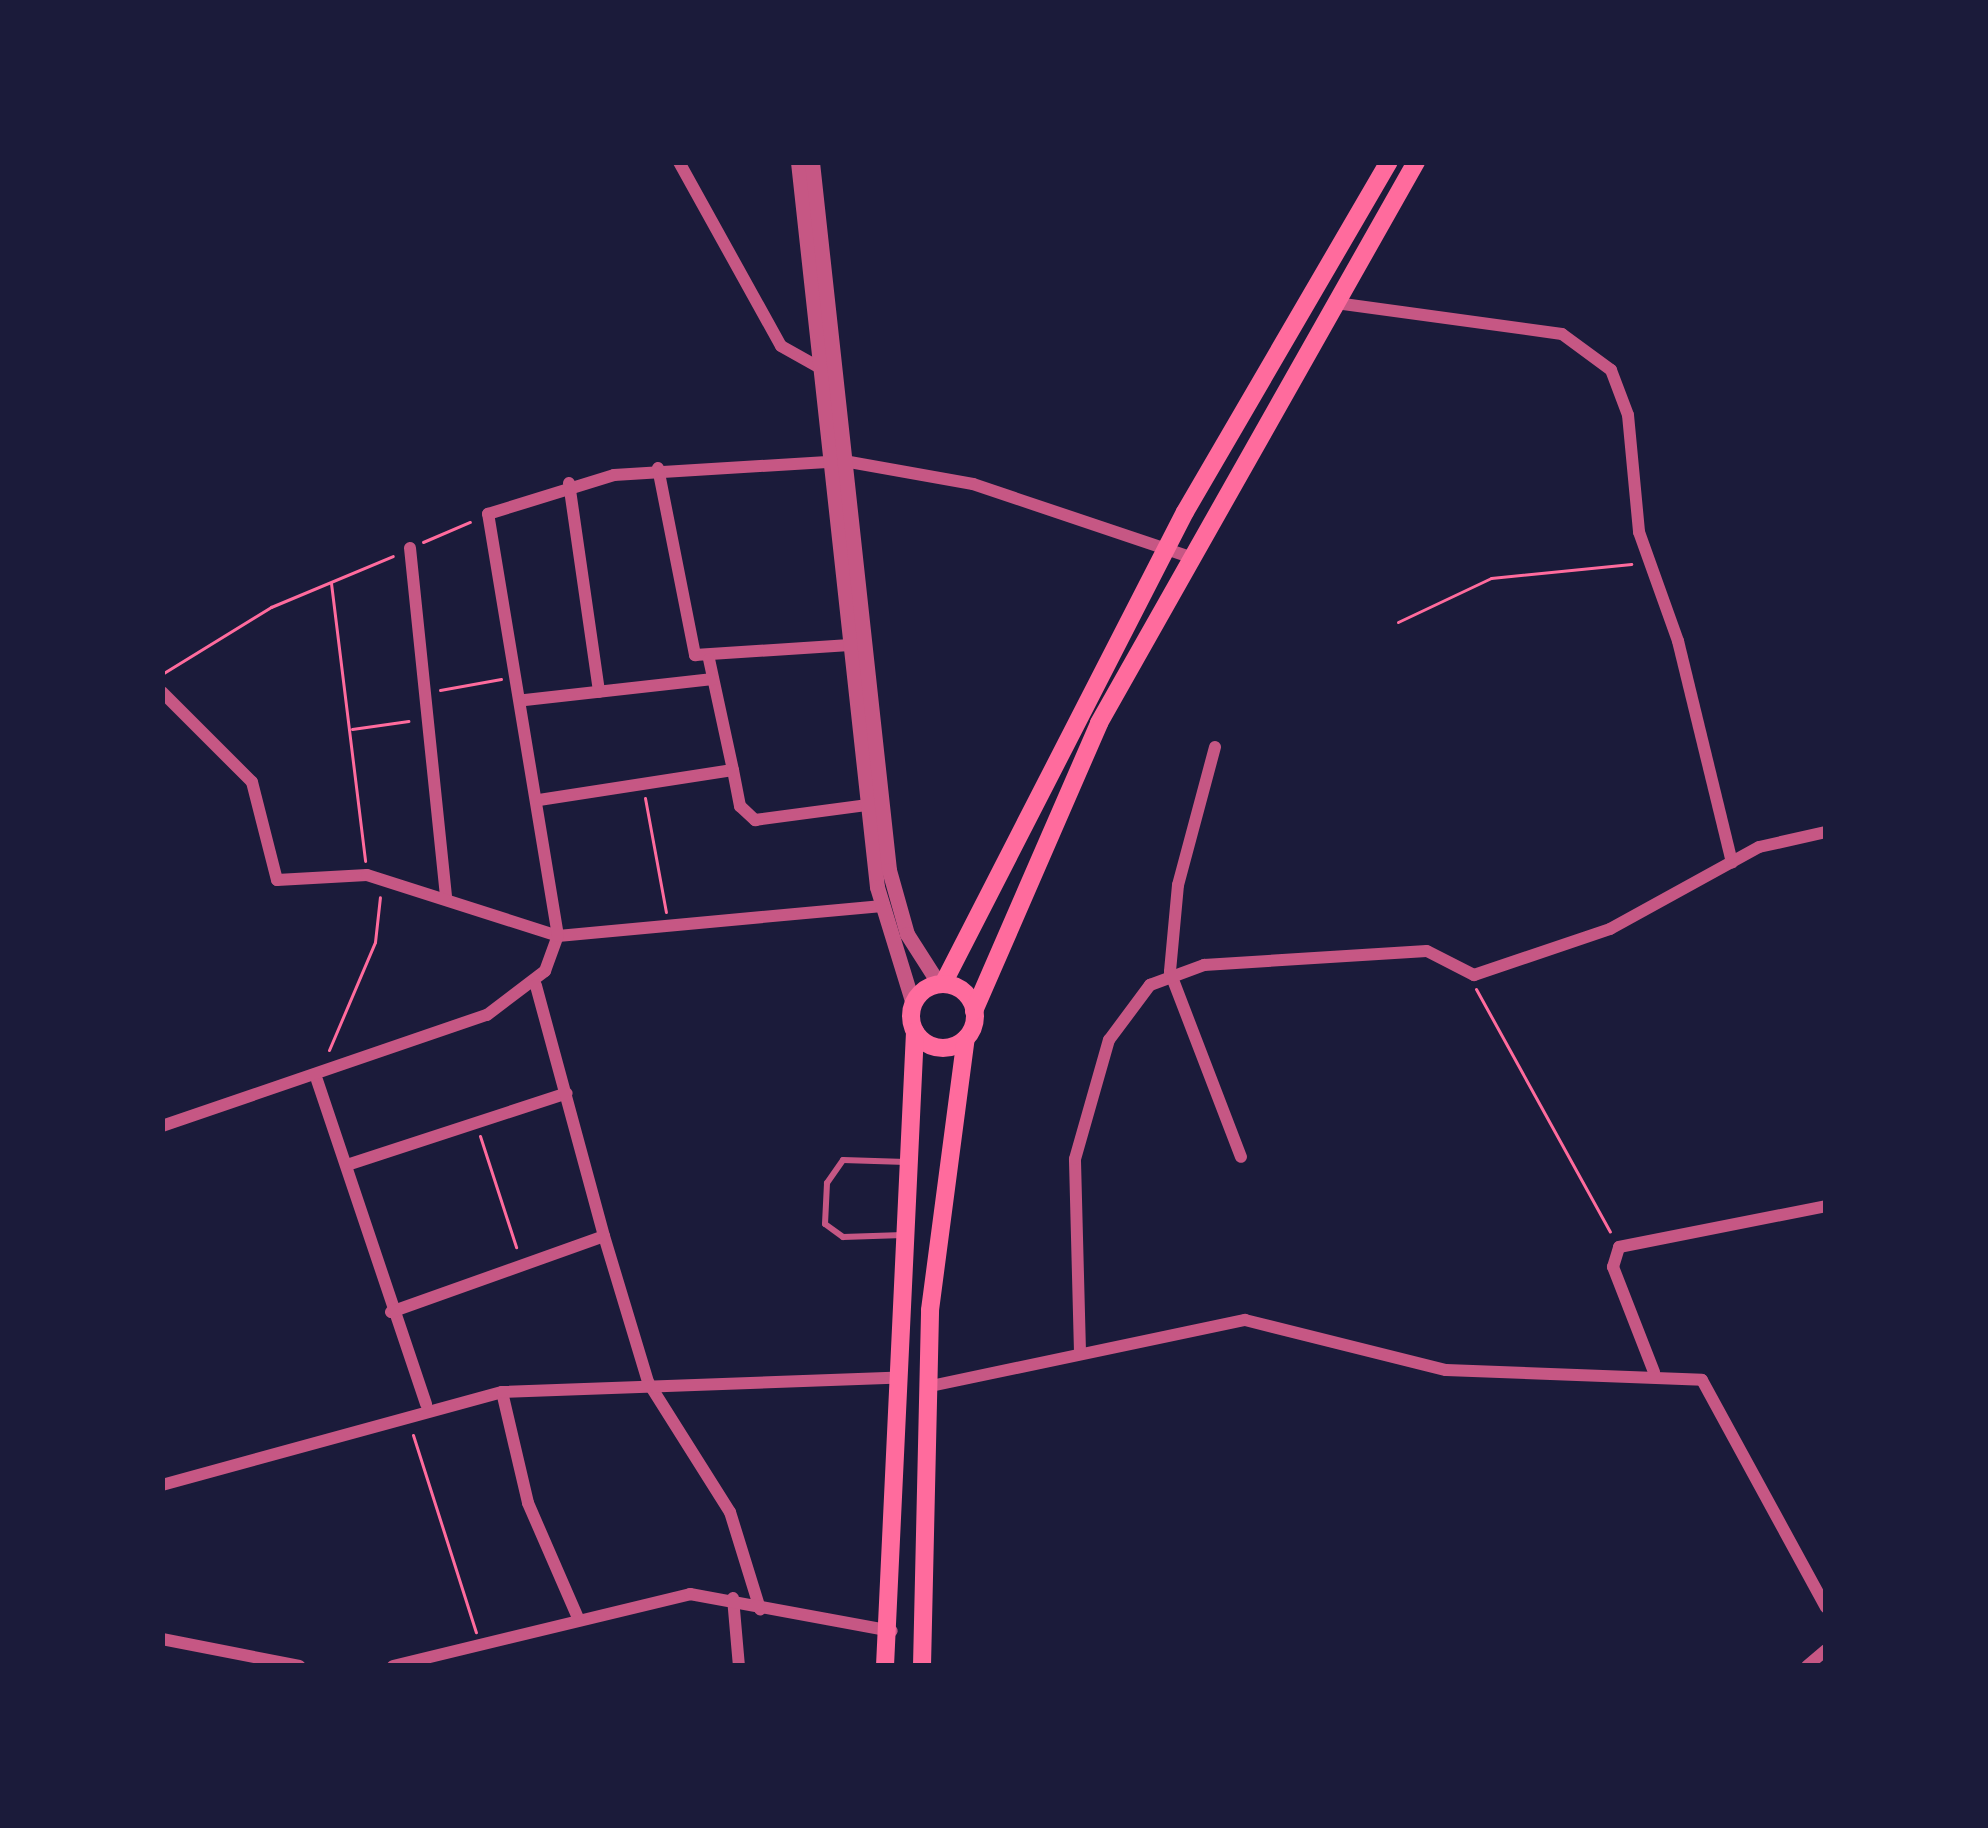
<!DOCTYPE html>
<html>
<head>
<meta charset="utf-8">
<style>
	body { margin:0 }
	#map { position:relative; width:1988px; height:1828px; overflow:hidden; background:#1b1b3a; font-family:"Varela Round",sans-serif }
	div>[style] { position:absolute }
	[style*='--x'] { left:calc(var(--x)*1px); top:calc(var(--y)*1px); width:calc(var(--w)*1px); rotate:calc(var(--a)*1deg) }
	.path>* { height:3px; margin:-1.5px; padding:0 1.5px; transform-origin:1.5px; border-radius:1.5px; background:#ff6b9d }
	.service>* { height:6px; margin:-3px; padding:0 3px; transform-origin:3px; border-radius:3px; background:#c65784 }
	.minor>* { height:12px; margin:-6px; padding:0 6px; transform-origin:6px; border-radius:6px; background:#c65784 }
	.tertiary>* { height:15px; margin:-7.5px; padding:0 7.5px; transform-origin:7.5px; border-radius:7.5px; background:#c65784 }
	.primary>* { height:18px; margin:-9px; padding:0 9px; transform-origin:9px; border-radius:9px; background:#ff6b9d }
	.primary>.ring { margin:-9px; padding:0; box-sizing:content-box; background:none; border:18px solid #ff6b9d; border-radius:50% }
	span { translate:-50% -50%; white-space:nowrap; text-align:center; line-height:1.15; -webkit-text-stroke:9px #1b1b3a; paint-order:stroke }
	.frame { position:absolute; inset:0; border:165px solid #1b1b3a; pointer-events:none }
</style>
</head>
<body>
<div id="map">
	<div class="path">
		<div style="--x:423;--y:542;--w:51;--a:-23.1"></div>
		<div style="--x:331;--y:583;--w:280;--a:83"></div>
		<div style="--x:1398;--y:622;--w:103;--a:-25.3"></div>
		<div style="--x:1491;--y:578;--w:141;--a:-5.7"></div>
		<div style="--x:162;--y:674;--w:128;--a:-31.6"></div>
		<div style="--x:271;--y:607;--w:132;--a:-22.7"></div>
		<div style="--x:440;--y:690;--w:62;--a:-10.2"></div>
		<div style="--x:352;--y:729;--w:57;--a:-8.1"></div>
		<div style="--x:645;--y:798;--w:116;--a:79.6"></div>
		<div style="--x:1476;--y:989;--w:277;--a:61.1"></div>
		<div style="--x:329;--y:1050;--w:117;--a:-66.9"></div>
		<div style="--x:375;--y:942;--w:45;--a:-83.7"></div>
		<div style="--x:480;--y:1136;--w:117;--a:72"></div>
		<div style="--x:413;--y:1435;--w:207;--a:72.3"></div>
	</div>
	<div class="service">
		<div style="--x:903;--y:1235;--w:60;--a:178.1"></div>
		<div style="--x:843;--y:1237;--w:22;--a:-144"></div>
		<div style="--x:825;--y:1224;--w:41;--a:-87.2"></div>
		<div style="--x:827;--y:1183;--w:28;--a:-55"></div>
		<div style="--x:843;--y:1160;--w:63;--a:1.8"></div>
	</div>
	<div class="minor">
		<div style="--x:679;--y:162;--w:210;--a:61"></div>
		<div style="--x:781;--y:346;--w:45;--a:29.4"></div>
		<div style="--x:1336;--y:303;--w:228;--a:7.8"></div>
		<div style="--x:1562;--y:334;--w:61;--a:36.3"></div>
		<div style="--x:1611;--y:370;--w:48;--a:69.3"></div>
		<div style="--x:1628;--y:415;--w:118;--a:84.6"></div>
		<div style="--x:1639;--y:532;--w:116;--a:70.3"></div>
		<div style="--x:1678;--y:641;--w:228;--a:76.3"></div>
		<div style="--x:658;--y:468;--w:191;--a:78.8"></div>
		<div style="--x:695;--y:655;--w:155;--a:-3.7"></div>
		<div style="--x:569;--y:483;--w:211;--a:81.8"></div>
		<div style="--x:410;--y:548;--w:353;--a:84.1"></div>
		<div style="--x:709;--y:659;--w:114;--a:77.8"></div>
		<div style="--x:162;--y:692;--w:127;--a:45"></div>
		<div style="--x:252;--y:782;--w:101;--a:75.7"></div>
		<div style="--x:277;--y:880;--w:90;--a:-3.2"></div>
		<div style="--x:367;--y:875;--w:201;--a:17.7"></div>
		<div style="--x:558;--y:936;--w:323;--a:-5.3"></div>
		<div style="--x:525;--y:700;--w:189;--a:-6.4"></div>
		<div style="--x:1215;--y:747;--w:143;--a:105"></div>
		<div style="--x:1178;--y:885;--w:87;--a:95.3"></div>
		<div style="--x:1170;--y:972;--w:198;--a:69"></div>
		<div style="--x:539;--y:800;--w:196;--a:-8.8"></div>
		<div style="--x:733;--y:770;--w:37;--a:79"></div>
		<div style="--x:740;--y:806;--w:21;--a:43"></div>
		<div style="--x:755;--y:820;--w:114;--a:-7.6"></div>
		<div style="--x:317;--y:1080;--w:342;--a:71.4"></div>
		<div style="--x:162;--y:1126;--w:343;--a:-18.9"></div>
		<div style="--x:487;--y:1015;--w:73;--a:-37.2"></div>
		<div style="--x:545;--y:971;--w:37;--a:-70"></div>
		<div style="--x:558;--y:936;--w:428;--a:-99.4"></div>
		<div style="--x:488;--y:514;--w:132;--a:-17.2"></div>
		<div style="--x:614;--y:475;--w:230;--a:-3.5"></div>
		<div style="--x:844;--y:461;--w:131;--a:10.1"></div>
		<div style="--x:973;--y:484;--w:229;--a:18.6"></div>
		<div style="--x:347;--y:1165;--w:231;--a:-18.1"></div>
		<div style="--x:604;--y:1236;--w:152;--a:73.2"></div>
		<div style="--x:648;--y:1382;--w:154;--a:57.8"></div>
		<div style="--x:730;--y:1512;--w:102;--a:72.8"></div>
		<div style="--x:391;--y:1312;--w:226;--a:-19.6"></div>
		<div style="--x:604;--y:1236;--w:260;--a:-105.2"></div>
		<div style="--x:1080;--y:1352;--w:193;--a:-91.5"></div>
		<div style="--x:1075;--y:1159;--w:124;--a:-74.1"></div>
		<div style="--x:1109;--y:1040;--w:69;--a:-53.3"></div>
		<div style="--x:1150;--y:985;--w:58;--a:-20.3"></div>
		<div style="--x:1204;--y:965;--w:223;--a:-3.6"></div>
		<div style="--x:1427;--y:951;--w:53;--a:27.1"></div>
		<div style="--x:1474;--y:975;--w:144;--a:-18.7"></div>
		<div style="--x:1610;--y:929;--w:170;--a:-28.8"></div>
		<div style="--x:1759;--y:847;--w:69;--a:-12.6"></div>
		<div style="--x:1654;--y:1372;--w:113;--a:-111.3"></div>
		<div style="--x:1613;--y:1267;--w:21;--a:-73"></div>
		<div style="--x:1619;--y:1247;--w:211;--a:-11.2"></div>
		<div style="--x:926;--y:1387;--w:326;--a:-11.9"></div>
		<div style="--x:1245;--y:1320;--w:207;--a:14"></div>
		<div style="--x:1446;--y:1370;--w:256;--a:2.2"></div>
		<div style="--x:1702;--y:1380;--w:259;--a:61.4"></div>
		<div style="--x:502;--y:1392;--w:114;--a:76.8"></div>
		<div style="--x:528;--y:1503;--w:125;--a:66.5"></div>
		<div style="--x:162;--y:1485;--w:352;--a:-15.3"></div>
		<div style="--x:502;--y:1392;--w:391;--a:-2.1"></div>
		<div style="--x:733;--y:1598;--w:68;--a:85"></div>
		<div style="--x:162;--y:1639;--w:140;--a:11.1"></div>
		<div style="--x:393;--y:1666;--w:306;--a:-13.6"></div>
		<div style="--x:690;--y:1594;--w:205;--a:10.4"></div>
		<div style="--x:1807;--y:1666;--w:25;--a:-40"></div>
	</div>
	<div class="tertiary">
		<div style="--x:798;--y:162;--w:729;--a:83.78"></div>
		<div style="--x:877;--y:887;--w:122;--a:72.9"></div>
		<div style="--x:812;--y:162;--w:712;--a:83.79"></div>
		<div style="--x:889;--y:870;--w:66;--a:74.3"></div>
		<div style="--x:907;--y:934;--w:59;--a:57.4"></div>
	</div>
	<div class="primary">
		<div style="--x:943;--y:984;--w:530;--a:-62.86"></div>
		<div style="--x:1185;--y:512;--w:405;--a:-59.8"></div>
		<div class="ring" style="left:911px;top:984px;width:46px;height:46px"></div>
		<div style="--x:974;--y:1011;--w:314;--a:-66.5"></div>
		<div style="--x:1099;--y:723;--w:644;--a:-60.53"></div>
		<div style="--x:885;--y:1666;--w:635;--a:-87.29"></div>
		<div style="--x:922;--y:1666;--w:356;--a:-88.7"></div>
		<div style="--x:930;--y:1310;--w:274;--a:-82.5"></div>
	</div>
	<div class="frame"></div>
</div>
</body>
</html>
